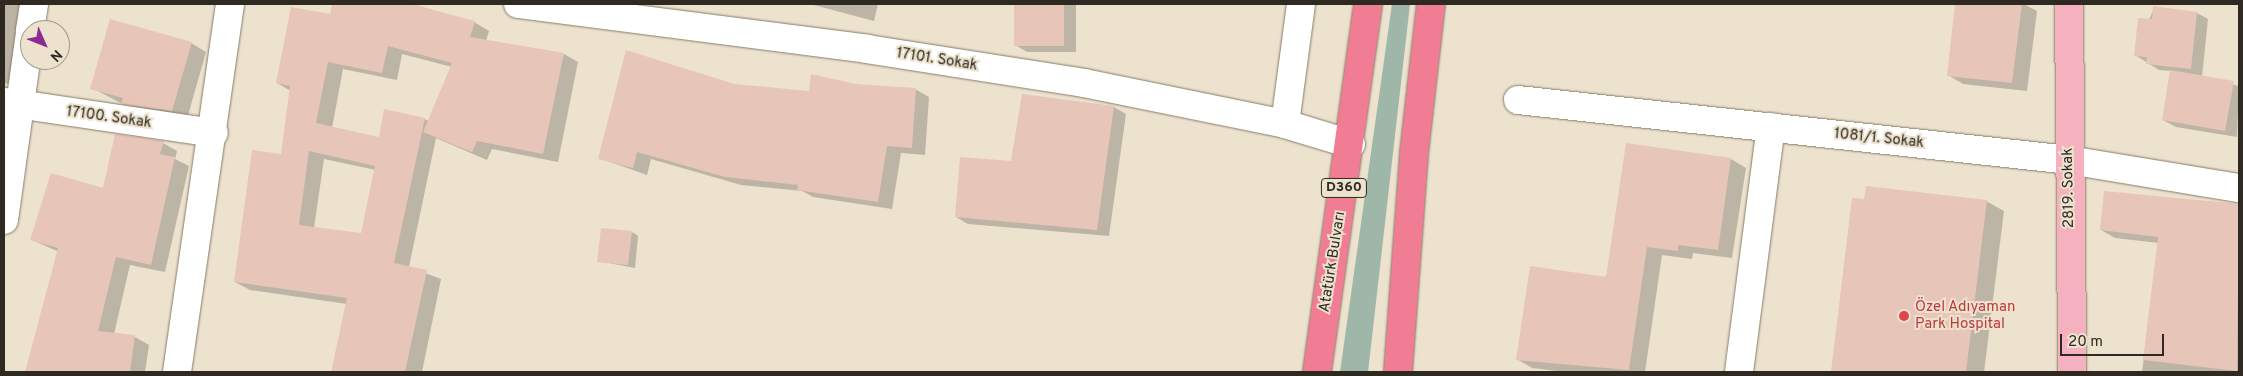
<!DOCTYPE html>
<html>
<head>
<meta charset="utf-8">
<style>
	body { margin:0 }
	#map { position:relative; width:2243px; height:376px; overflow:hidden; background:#ece2cd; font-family:Overpass,sans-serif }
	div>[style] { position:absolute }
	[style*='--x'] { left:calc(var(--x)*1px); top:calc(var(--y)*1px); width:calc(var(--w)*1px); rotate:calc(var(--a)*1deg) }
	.green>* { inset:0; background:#9eb7a9 }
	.shadow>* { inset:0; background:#0003 }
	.building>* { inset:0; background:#e8c5b9 }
	.roads { filter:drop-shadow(0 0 1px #857c69) drop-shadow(0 0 1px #857c69) }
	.minor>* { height:28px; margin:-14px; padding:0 14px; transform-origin:14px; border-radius:14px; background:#fff }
	.major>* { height:28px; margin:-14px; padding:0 14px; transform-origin:14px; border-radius:14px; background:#f6b1bf }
	.highway>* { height:28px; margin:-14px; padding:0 14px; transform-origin:14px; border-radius:14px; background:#f07d94 }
	.dots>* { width:14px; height:14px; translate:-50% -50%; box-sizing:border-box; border:2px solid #ece2cd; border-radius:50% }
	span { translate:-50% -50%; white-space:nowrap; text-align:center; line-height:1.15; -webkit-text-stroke:4px #ece2cd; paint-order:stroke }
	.shield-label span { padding:1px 4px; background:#ece2cd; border:1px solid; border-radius:4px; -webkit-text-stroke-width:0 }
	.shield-label { font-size:14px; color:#2e2a22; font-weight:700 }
	.street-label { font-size:15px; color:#2e2a22 }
	.health-label { font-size:15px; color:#be3a42 }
	.left { translate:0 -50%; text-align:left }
	.frame { position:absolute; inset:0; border:5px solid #2e2a22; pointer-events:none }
	.north { position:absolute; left:20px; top:20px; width:50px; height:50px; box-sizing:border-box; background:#ece2cd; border:1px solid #a09889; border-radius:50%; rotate:134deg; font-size:14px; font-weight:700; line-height:20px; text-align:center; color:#2e2a22 }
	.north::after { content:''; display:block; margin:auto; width:18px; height:22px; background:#8b2b94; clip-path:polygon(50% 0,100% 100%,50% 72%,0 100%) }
	.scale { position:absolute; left:2060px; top:334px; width:104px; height:22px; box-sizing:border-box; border:2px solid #2e2a22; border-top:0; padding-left:6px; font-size:15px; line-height:18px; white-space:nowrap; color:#2e2a22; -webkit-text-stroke:4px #ece2cd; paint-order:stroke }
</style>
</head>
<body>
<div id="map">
	<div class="green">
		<div style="clip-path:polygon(1392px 4px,1410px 4px,1368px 372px,1340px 372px)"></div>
	</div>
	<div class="shadow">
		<div style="clip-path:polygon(4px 4px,21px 4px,9px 84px,4px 83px)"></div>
		<div style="clip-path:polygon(evenodd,334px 4px,412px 4px,474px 22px,489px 31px,486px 41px,564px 54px,578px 62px,558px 162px,492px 149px,487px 160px,436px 138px,409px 267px,441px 279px,422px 372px,333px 372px,347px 304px,250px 290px,235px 282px,282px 156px,291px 91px,277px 83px,331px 16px,334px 4px,402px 54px,452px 67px,429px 121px,424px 119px,380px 139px,332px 128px,343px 69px,397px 80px,402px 54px,334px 4px,324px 159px,376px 170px,362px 234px,314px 228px,324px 159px)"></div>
		<div style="clip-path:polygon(810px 4px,878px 4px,874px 21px)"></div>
		<div style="clip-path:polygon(1016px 4px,1076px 4px,1076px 52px,1027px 52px,1015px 45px)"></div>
		<div style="clip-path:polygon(1957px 4px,2024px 4px,2037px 11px,2027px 91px,1963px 84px,1948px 75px)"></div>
		<div style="clip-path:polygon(2154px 8px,2197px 13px,2208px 19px,2202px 77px,2239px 86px,2237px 137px,2176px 127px,2163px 120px,2171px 71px,2159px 70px,2135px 55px)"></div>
		<div style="clip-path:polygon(191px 43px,206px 52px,187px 119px,138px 112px,92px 88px)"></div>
		<div style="clip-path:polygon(734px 85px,810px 93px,856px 85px,915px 89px,929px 97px,925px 155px,901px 153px,892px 209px,813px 197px,802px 191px,741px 185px,651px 159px,647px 175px,599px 158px)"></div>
		<div style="clip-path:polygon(1023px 96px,1114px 107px,1126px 114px,1109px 236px,968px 224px,956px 217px,1012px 163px)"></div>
		<div style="clip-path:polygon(163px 143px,177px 151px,175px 159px,189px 166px,165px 272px,130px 265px,114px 334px,135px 337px,149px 345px,145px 372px,26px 372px,59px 252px,32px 240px)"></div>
		<div style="clip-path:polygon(1731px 159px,1746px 168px,1732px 258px,1693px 253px,1692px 259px,1662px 255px,1645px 372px,1564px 372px,1532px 368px,1517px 359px)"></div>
		<div style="clip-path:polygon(1853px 200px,1986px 201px,2004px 211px,1984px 372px,1832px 372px)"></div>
		<div style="clip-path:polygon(2232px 205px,2239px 209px,2239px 372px,2142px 372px,2159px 243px,2115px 238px,2101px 230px)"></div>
		<div style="clip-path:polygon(632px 232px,638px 236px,635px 268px,598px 261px)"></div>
	</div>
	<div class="building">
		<div style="clip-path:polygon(evenodd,332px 4px,410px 4px,475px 21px,470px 37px,564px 53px,543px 154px,477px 141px,472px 152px,423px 132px,452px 63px,388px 46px,382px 73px,328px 62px,316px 123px,379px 137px,384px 109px,425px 118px,394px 263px,427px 270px,405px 372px,331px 372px,347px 298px,234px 282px,252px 150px,281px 154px,290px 86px,276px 83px,291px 7px,330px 14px,332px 4px,309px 151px,375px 166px,361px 233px,299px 225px,309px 151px)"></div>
		<div style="clip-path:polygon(1014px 4px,1064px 4px,1064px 46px,1014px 46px)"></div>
		<div style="clip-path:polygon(1955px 4px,2022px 4px,2012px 83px,1947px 76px)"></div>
		<div style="clip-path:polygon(2153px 6px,2197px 12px,2191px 69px,2146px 64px,2147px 57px,2134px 56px,2138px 18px,2152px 19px)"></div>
		<div style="clip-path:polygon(110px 19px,192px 42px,172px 111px,121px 104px,123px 98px,90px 89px)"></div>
		<div style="clip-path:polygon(626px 50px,734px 84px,809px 91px,811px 74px,856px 84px,916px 88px,912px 148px,887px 146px,878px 202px,797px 190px,798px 185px,725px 177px,637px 152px,633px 168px,598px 159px)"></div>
		<div style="clip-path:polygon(2170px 70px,2234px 81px,2225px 131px,2162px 120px)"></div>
		<div style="clip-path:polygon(1022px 94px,1114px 106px,1097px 230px,955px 217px,960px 157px,1011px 161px)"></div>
		<div style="clip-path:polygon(115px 134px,164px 141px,160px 154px,175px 157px,151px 265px,116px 257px,98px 331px,135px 335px,130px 372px,25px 372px,58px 248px,30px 240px,51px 173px,103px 188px)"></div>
		<div style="clip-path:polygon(1626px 143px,1731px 158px,1718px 250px,1678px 245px,1678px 251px,1647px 247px,1629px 370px,1516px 360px,1530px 266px,1606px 277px)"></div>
		<div style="clip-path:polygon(1866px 186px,1987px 200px,1966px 372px,1831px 372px,1852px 198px,1864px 199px)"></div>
		<div style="clip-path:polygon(2104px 191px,2239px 204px,2237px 371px,2143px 360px,2158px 237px,2100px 230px)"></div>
		<div style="clip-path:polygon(601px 228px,632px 231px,628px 265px,597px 262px)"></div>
	</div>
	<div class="roads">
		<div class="minor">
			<div style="--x:518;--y:4;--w:352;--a:7.3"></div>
			<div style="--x:867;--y:49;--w:220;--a:8.9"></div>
			<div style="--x:1084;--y:83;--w:205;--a:11.5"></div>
			<div style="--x:1285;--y:124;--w:69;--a:16.9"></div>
			<div style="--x:30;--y:30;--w:26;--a:-81"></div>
			<div style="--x:1518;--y:100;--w:554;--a:6.21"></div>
			<div style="--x:2069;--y:160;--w:172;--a:9.4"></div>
			<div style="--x:4;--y:102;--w:212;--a:8.4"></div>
			<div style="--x:1285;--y:124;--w:121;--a:-82.4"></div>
			<div style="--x:4;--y:220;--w:190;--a:-82.1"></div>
			<div style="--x:177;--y:372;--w:372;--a:-81.8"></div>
			<div style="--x:1739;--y:372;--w:247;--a:-82.6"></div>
		</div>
		<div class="major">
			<div style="--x:2069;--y:4;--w:368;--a:89.5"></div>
		</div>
		<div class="highway">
			<div style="--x:1317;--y:372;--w:372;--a:-82.1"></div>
			<div style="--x:1398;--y:372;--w:220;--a:-85.8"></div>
			<div style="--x:1414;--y:153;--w:150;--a:-83.5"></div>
		</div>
	</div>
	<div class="dots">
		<div style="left:1904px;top:316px;background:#e0444e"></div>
	</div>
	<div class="shield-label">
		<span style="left:1344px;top:188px">D360</span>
	</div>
	<div class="street-label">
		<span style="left:937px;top:60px;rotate:9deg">17101. Sokak</span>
		<span style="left:109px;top:118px;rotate:8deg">17100. Sokak</span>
		<span style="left:1879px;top:139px;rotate:6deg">1081/1. Sokak</span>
		<span style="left:2069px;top:188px;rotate:-91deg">2819. Sokak</span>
		<span style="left:1333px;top:262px;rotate:-81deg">Atatürk Bulvarı</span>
	</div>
	<div class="health-label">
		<span class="left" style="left:1915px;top:316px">Özel Adıyaman<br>Park Hospital</span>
	</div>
	<div class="frame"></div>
	<div class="north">N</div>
	<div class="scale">20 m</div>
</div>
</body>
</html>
